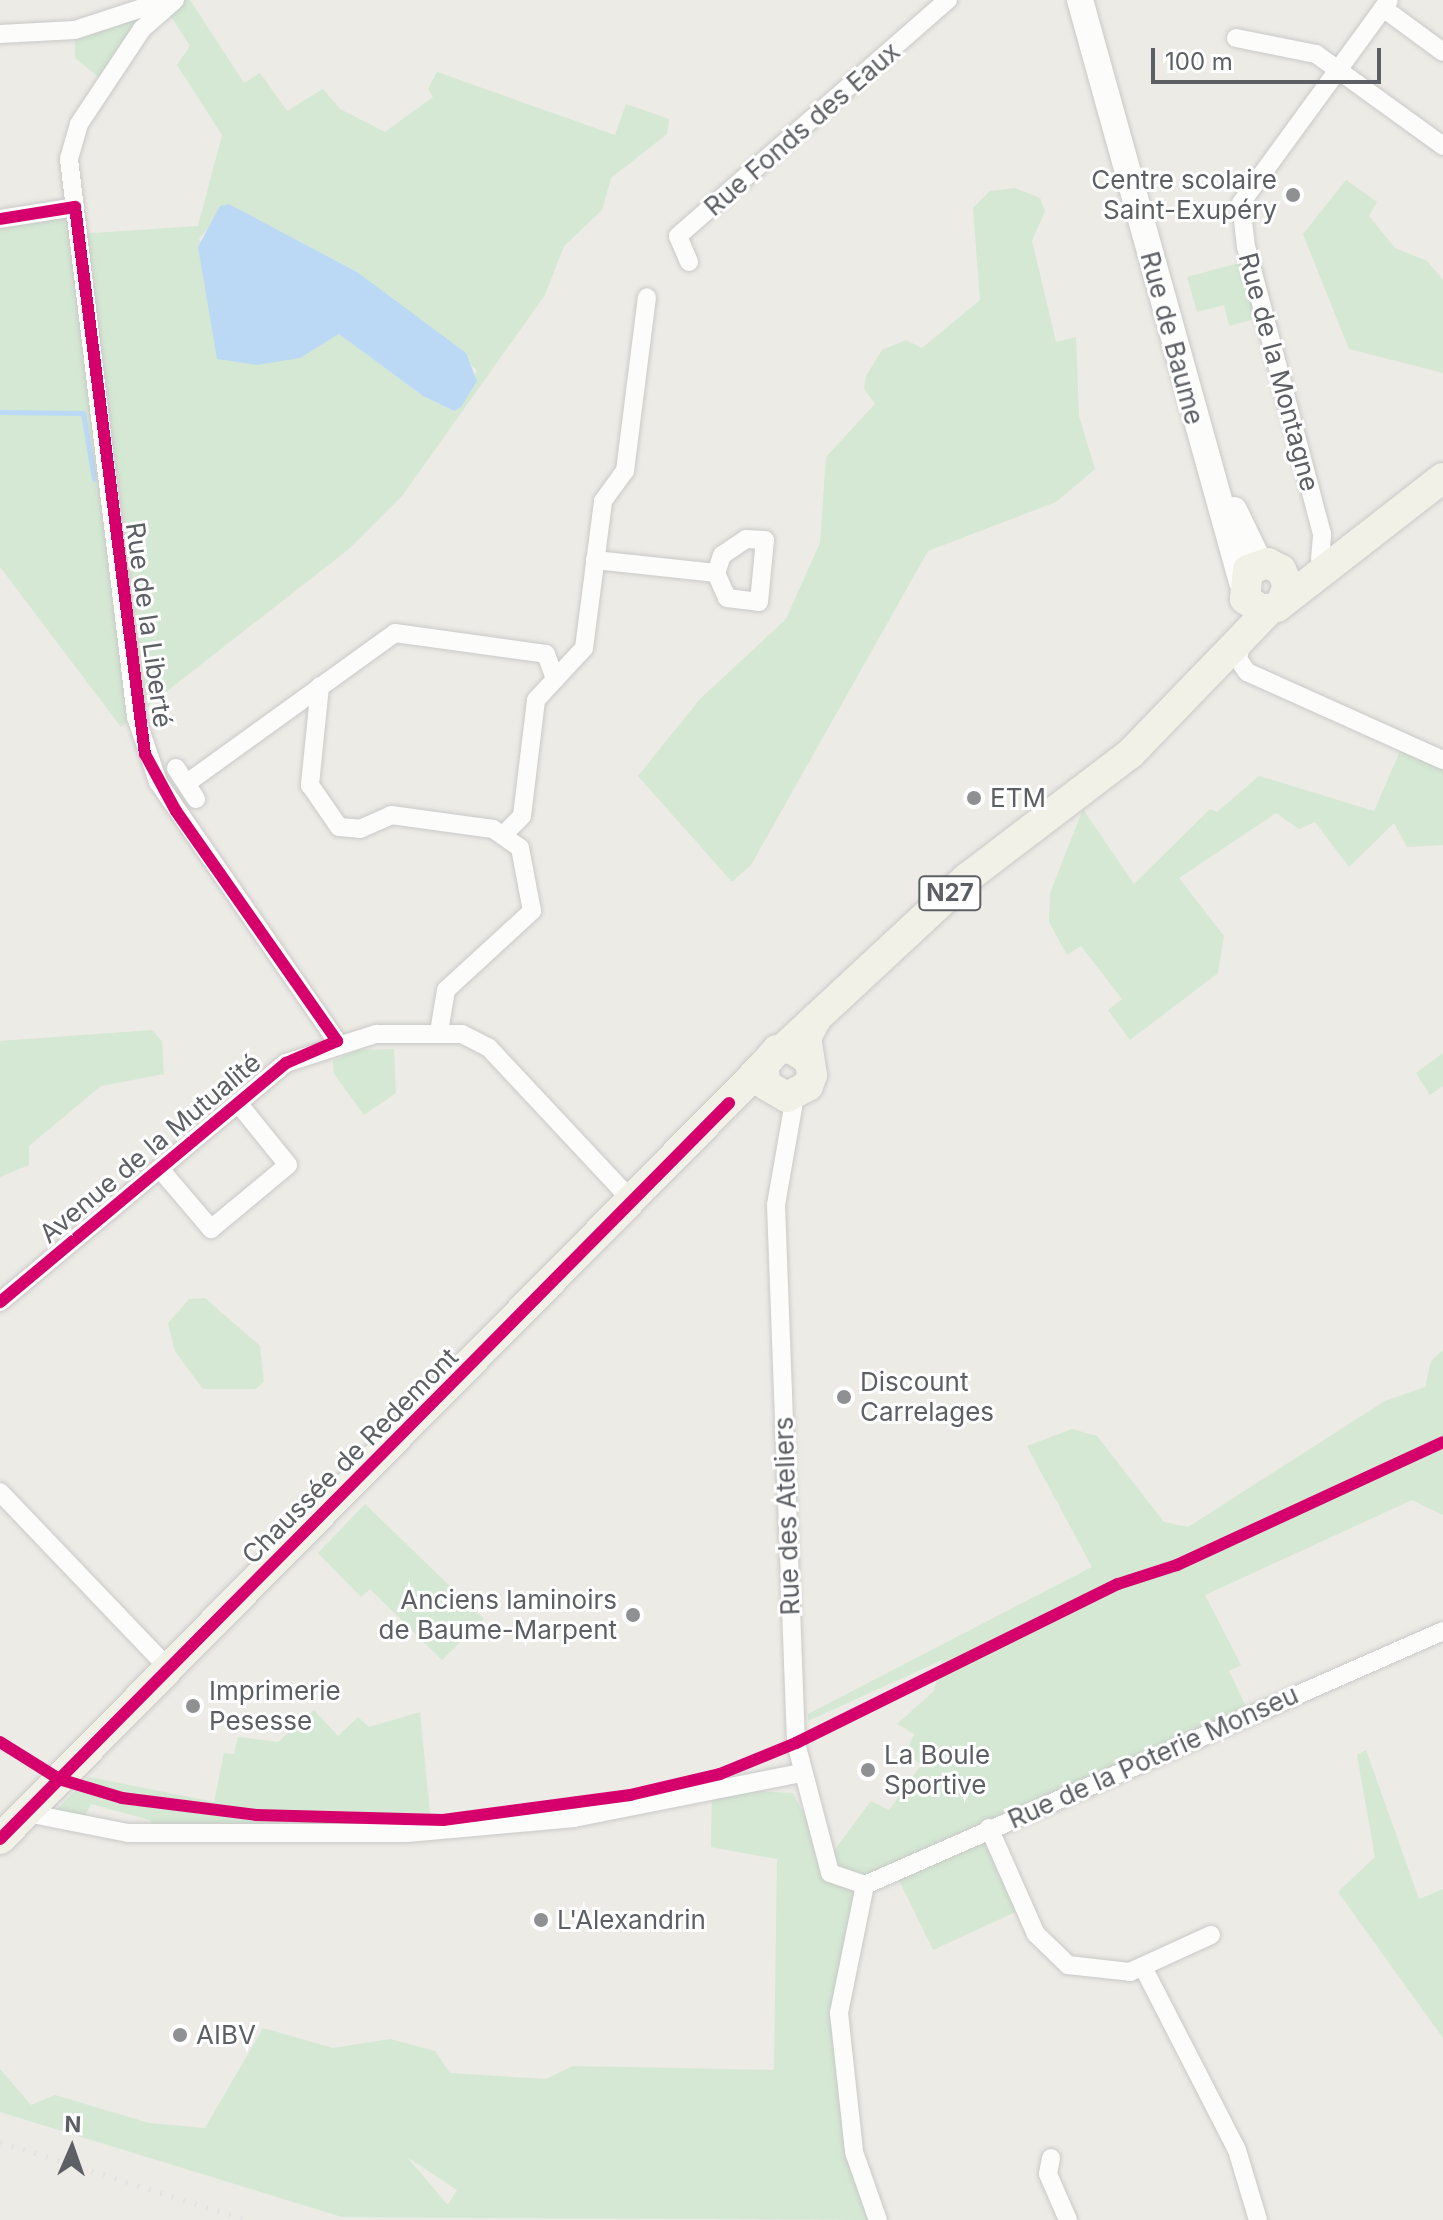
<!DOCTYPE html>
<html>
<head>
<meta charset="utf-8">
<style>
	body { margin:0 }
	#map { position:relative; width:1443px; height:2220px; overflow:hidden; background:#ecebe6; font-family:Inter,sans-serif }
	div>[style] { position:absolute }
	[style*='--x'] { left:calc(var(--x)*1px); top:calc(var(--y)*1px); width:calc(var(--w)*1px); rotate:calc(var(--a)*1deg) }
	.green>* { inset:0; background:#d4e8d3 }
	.water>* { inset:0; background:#bbd9f5 }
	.stream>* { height:5px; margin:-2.5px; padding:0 2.5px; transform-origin:2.5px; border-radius:2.5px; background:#bbd9f5 }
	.roads { filter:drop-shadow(0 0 2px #c9c9c8) drop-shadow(0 0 2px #c9c9c8) }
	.street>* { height:18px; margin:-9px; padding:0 9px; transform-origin:9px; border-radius:9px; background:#fcfcfb }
	.secondary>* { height:26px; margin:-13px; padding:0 13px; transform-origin:13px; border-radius:13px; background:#fcfcfb }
	.primary>* { height:30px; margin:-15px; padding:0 15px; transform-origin:15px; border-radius:15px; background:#f2f1e8 }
	.rail>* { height:5px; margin-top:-2.5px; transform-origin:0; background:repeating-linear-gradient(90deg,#e3e3e3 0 2px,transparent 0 12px) }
	.cycleway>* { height:12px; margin:-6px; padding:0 6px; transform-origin:6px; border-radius:6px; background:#d6006c }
	.dots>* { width:22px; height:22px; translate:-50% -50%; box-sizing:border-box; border:4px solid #fff; border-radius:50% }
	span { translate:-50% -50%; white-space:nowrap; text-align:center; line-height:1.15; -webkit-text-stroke:6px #fff; paint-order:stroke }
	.shield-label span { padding:2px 6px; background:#fff; border:2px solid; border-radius:6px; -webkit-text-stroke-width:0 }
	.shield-label { font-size:24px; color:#5c5f64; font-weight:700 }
	.street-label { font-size:26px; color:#5c5f64 }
	.poi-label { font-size:26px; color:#5c5f64 }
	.right { translate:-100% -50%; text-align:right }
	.left { translate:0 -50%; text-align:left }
	.north { position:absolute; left:32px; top:2108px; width:80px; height:80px; -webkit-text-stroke:6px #fff; paint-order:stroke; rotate:2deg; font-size:22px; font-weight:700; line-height:32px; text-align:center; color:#5c5f64 }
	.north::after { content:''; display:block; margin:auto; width:28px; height:36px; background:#5c5f64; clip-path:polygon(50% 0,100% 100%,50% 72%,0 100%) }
	.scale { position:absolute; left:1151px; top:48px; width:230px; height:36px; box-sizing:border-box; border:4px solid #5c5f64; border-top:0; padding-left:10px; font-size:24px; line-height:28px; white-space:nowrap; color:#5c5f64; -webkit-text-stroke:6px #fff; paint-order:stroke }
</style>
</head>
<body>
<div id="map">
	<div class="green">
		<div style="clip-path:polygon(evenodd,166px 0,190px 0,244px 83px,260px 73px,287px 111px,323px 89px,340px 109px,385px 132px,433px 97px,428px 89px,437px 72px,615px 135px,626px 104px,669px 119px,667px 134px,611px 178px,602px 210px,564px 246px,545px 295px,402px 496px,349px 549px,121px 727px,0 567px,0 219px,75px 207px,78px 234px,198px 226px,222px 135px,177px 65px,190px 46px,166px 9px,106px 83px,75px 58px,75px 30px,166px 0,229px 204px,357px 272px,477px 370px,461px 407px,453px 411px,423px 396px,339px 334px,300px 358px,253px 363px,199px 239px,229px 204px)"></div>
		<div style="clip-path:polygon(1346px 180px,1377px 202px,1369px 216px,1395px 248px,1427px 261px,1443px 280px,1443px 373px,1349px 349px,1303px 234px)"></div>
		<div style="clip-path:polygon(1015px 188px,1040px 198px,1045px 211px,1032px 241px,1056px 342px,1076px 337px,1079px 416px,1095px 469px,1056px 502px,928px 551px,751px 865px,732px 882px,638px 776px,700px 699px,786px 619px,820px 543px,826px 457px,875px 404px,864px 389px,866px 376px,882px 350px,906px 340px,922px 348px,980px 300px,973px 208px,990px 191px)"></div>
		<div style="clip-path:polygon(1250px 260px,1265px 316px,1229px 326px,1224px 305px,1197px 312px,1187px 277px)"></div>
		<div style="clip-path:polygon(1404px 742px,1443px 760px,1443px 845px,1407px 847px,1394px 823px,1349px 867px,1315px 822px,1299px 829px,1276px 813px,1179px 878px,1224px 936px,1218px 973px,1130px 1040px,1108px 1010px,1122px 999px,1081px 946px,1067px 955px,1049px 922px,1050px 893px,1083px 809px,1134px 884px,1210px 809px,1217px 812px,1259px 776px,1374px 811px)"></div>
		<div style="clip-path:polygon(152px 1030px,162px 1041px,164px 1074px,101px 1086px,29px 1146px,29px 1165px,0 1177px,0 1041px)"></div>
		<div style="clip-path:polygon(394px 1049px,396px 1093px,364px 1115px,334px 1074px,333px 1061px,358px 1050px)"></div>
		<div style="clip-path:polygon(1443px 1053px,1443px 1086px,1430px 1095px,1416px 1073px)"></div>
		<div style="clip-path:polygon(205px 1298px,260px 1346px,264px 1382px,255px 1389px,203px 1389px,175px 1351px,168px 1323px,189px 1299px)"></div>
		<div style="clip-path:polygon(evenodd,1443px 1350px,1443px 1515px,1412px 1500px,1205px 1595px,1241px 1665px,1229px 1671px,1250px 1715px,990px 1828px,1024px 1908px,933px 1950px,895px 1872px,865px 1885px,851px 1934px,843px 2075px,878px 2220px,342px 2217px,0 2112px,0 2069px,31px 2105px,55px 2095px,149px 2123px,205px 2128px,263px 2028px,333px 2048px,390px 2039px,435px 2051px,450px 2073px,546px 2079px,573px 2066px,774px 2070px,777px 1859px,711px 1847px,712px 1789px,793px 1793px,827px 1860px,871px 1801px,889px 1810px,921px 1765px,906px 1752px,914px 1734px,897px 1724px,934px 1691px,942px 1660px,808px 1721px,808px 1714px,1092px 1567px,1027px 1446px,1072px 1429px,1097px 1436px,1164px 1522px,1188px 1527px,1385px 1401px,1425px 1387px,1431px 1361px,1443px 1350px,407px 2157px,457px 2190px,448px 2204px,447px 2204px,407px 2157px)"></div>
		<div style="clip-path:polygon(365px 1504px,484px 1619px,442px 1660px,370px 1589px,361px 1597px,318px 1553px)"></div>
		<div style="clip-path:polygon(314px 1710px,338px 1736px,358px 1717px,369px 1727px,420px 1712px,430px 1813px,344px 1813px,323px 1834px,160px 1834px,150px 1820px,91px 1804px,81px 1825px,48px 1818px,89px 1777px,214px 1802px,224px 1753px,234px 1754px,238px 1737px,278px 1742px)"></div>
		<div style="clip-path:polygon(1366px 1750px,1419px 1899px,1443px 1889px,1443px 2038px,1338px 1892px,1375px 1857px,1357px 1755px)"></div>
	</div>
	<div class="water">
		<div style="clip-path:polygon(229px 204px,357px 272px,466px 353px,477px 381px,461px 407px,454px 411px,423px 396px,339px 334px,300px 358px,257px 365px,217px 359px,198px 247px,220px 206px)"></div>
	</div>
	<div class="stream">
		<div style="--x:0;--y:412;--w:83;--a:0.7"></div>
		<div style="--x:83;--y:413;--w:67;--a:80.5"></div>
	</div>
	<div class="roads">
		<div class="street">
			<div style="--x:175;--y:0;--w:44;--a:138.7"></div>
			<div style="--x:142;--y:29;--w:114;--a:123.6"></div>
			<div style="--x:79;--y:124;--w:36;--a:106"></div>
			<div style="--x:69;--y:159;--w:562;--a:83.15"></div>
			<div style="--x:136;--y:717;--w:69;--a:71.3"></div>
			<div style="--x:158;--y:782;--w:315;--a:55.4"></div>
			<div style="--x:1383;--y:8;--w:74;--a:36.3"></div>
			<div style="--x:0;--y:34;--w:75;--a:-3.1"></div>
			<div style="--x:75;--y:30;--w:96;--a:-18.2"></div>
			<div style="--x:1236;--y:38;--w:82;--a:11.3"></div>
			<div style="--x:1316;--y:54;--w:157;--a:35.9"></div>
			<div style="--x:0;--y:219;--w:76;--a:-9.1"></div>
			<div style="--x:689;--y:262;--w:28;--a:-113"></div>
			<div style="--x:678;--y:236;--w:359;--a:-41.2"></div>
			<div style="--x:1320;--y:559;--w:25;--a:-85"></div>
			<div style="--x:1322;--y:534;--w:297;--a:-104.8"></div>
			<div style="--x:1246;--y:247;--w:44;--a:-96.5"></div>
			<div style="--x:1241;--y:203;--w:251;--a:-53.9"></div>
			<div style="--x:595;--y:560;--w:122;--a:6.1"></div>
			<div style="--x:716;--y:573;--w:27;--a:66"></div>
			<div style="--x:727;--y:598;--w:32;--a:7"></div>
			<div style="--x:759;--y:602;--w:62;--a:-84.5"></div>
			<div style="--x:765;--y:540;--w:19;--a:-177"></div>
			<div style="--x:746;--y:539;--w:29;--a:146"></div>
			<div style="--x:722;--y:555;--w:19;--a:108"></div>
			<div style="--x:1242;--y:641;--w:18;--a:103"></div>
			<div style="--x:1238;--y:659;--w:16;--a:55"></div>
			<div style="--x:1247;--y:672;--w:215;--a:24.2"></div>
			<div style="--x:320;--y:686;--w:100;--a:95.8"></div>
			<div style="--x:310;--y:785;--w:51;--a:55.4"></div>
			<div style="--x:339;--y:827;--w:21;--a:5"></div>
			<div style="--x:360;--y:829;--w:34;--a:-24"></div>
			<div style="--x:391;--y:815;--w:103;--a:7.8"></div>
			<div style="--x:493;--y:829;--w:33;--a:35"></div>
			<div style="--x:520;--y:848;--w:64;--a:79.2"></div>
			<div style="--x:532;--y:911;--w:117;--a:137.4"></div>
			<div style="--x:446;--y:990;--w:43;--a:99.5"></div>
			<div style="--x:176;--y:768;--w:37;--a:57"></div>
			<div style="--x:187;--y:783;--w:256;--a:-35.8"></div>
			<div style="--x:395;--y:633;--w:152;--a:7.9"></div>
			<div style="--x:546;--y:654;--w:27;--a:70"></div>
			<div style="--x:504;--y:834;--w:25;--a:-45"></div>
			<div style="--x:522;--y:816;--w:117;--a:-83.1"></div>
			<div style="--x:536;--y:700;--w:71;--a:-47.3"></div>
			<div style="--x:584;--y:648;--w:148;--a:-82.6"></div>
			<div style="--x:603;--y:501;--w:37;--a:-54"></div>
			<div style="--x:625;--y:471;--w:175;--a:-82.8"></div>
			<div style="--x:795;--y:1096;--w:111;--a:99.9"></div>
			<div style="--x:776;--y:1205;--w:538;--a:87.87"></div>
			<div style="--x:796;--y:1743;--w:134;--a:75.3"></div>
			<div style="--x:830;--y:1873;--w:37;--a:19"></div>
			<div style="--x:160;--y:1169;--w:79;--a:49.6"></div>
			<div style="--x:211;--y:1229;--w:100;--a:-39.7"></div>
			<div style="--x:288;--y:1165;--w:80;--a:-128.9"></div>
			<div style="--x:0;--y:1302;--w:373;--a:-39.9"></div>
			<div style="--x:286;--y:1063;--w:95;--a:-17.9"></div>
			<div style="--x:376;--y:1034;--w:86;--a:0"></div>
			<div style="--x:462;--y:1034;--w:30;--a:27"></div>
			<div style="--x:489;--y:1048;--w:211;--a:46.9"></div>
			<div style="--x:0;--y:1492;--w:245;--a:46.3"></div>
			<div style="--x:27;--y:1813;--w:103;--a:11.2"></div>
			<div style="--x:128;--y:1833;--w:279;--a:0"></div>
			<div style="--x:407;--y:1833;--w:168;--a:-5.1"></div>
			<div style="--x:574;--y:1818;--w:232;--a:-11.2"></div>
			<div style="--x:989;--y:1828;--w:116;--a:66.1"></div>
			<div style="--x:1036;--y:1934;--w:45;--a:44.1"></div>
			<div style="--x:1068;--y:1965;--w:62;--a:6.4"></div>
			<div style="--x:1130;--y:1972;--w:89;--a:-24.6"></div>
			<div style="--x:865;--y:1885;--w:631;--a:-23.72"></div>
			<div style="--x:865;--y:1885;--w:131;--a:101.5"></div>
			<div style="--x:839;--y:2013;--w:140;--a:83.8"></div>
			<div style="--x:854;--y:2152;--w:72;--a:70.6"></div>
			<div style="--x:1144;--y:1969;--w:203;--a:62.8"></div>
			<div style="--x:1237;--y:2150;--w:73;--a:73.3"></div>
			<div style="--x:1051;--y:2158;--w:16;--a:101"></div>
			<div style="--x:1048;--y:2174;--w:50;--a:66.5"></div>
		</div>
		<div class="secondary">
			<div style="--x:1080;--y:0;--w:604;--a:74.45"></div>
			<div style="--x:1234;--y:510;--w:60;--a:64.3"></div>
		</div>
		<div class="primary">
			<div style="--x:1282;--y:602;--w:18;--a:-71"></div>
			<div style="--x:1288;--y:585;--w:17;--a:-115"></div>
			<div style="--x:1281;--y:570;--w:15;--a:-152"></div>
			<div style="--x:1268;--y:563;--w:21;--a:161"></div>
			<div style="--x:1248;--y:570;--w:29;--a:96"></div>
			<div style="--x:1245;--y:599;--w:20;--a:33"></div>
			<div style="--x:1262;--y:610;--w:15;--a:-11"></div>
			<div style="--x:1277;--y:607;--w:210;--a:-37.9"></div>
			<div style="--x:784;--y:1048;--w:250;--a:-42.9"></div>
			<div style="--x:967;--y:878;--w:205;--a:-37.3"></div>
			<div style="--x:1130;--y:754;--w:200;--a:-46"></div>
			<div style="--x:809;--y:1060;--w:22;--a:-146"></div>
			<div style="--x:791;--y:1048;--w:14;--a:172"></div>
			<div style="--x:777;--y:1050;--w:21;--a:131"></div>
			<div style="--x:763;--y:1066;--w:19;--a:81"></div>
			<div style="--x:766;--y:1085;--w:24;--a:30"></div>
			<div style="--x:787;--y:1097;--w:24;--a:-28"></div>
			<div style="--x:808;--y:1086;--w:12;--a:-70"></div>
			<div style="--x:812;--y:1075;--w:37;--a:-99"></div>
			<div style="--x:806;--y:1038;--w:24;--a:-62"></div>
			<div style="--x:0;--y:1839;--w:1086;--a:-45.37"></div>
		</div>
	</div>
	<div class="rail">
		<div style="--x:0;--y:2142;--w:259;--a:17.5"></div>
	</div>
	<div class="cycleway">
		<div style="--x:0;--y:219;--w:76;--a:-9.1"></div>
		<div style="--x:75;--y:207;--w:551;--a:82.71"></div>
		<div style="--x:145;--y:754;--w:65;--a:61.5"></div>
		<div style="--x:176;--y:811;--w:281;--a:55"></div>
		<div style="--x:337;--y:1041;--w:56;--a:156.7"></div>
		<div style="--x:286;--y:1063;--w:373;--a:140.1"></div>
		<div style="--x:0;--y:1742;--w:70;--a:32.1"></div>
		<div style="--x:59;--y:1779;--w:66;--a:16.8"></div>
		<div style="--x:122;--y:1798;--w:135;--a:7.2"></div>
		<div style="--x:256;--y:1815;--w:187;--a:1.5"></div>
		<div style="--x:443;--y:1820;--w:189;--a:-7.6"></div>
		<div style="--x:630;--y:1795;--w:92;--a:-13.1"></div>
		<div style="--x:720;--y:1774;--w:82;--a:-22.2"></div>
		<div style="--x:796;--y:1743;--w:359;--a:-26.3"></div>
		<div style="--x:1118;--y:1584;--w:62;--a:-17.9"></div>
		<div style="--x:1177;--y:1565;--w:293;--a:-24.8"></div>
		<div style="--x:0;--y:1839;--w:1036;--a:-45.27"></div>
	</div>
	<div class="dots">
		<div style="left:1293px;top:195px;background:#8e9092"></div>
		<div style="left:974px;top:798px;background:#8e9092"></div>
		<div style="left:844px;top:1397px;background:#8e9092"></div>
		<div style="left:633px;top:1615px;background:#8e9092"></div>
		<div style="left:193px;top:1706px;background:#8e9092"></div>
		<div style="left:868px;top:1770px;background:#8e9092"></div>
		<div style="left:541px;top:1920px;background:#8e9092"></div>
		<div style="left:180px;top:2035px;background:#8e9092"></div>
	</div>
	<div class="shield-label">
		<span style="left:950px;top:893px">N27</span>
	</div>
	<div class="street-label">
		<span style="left:802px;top:129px;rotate:-41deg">Rue Fonds des Eaux</span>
		<span style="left:1172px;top:338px;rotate:75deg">Rue de Baume</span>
		<span style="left:1279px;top:372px;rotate:75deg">Rue de la Montagne</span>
		<span style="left:149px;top:625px;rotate:82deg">Rue de la Liberté</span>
		<span style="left:150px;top:1148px;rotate:-40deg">Avenue de la Mutualité</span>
		<span style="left:350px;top:1456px;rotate:-45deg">Chaussée de Redemont</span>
		<span style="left:787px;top:1516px;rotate:-92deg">Rue des Ateliers</span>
		<span style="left:1153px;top:1757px;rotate:-24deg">Rue de la Poterie Monseu</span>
	</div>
	<div class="poi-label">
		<span class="right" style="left:1277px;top:195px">Centre scolaire<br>Saint-Exupéry</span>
		<span class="left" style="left:990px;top:798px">ETM</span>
		<span class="left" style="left:860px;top:1397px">Discount<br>Carrelages</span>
		<span class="right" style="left:617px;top:1615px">Anciens laminoirs<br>de Baume-Marpent</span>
		<span class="left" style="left:209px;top:1706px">Imprimerie<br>Pesesse</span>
		<span class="left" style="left:884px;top:1770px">La Boule<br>Sportive</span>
		<span class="left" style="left:557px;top:1920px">L'Alexandrin</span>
		<span class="left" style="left:196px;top:2035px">AIBV</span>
	</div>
	<div class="north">N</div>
	<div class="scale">100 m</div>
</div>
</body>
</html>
